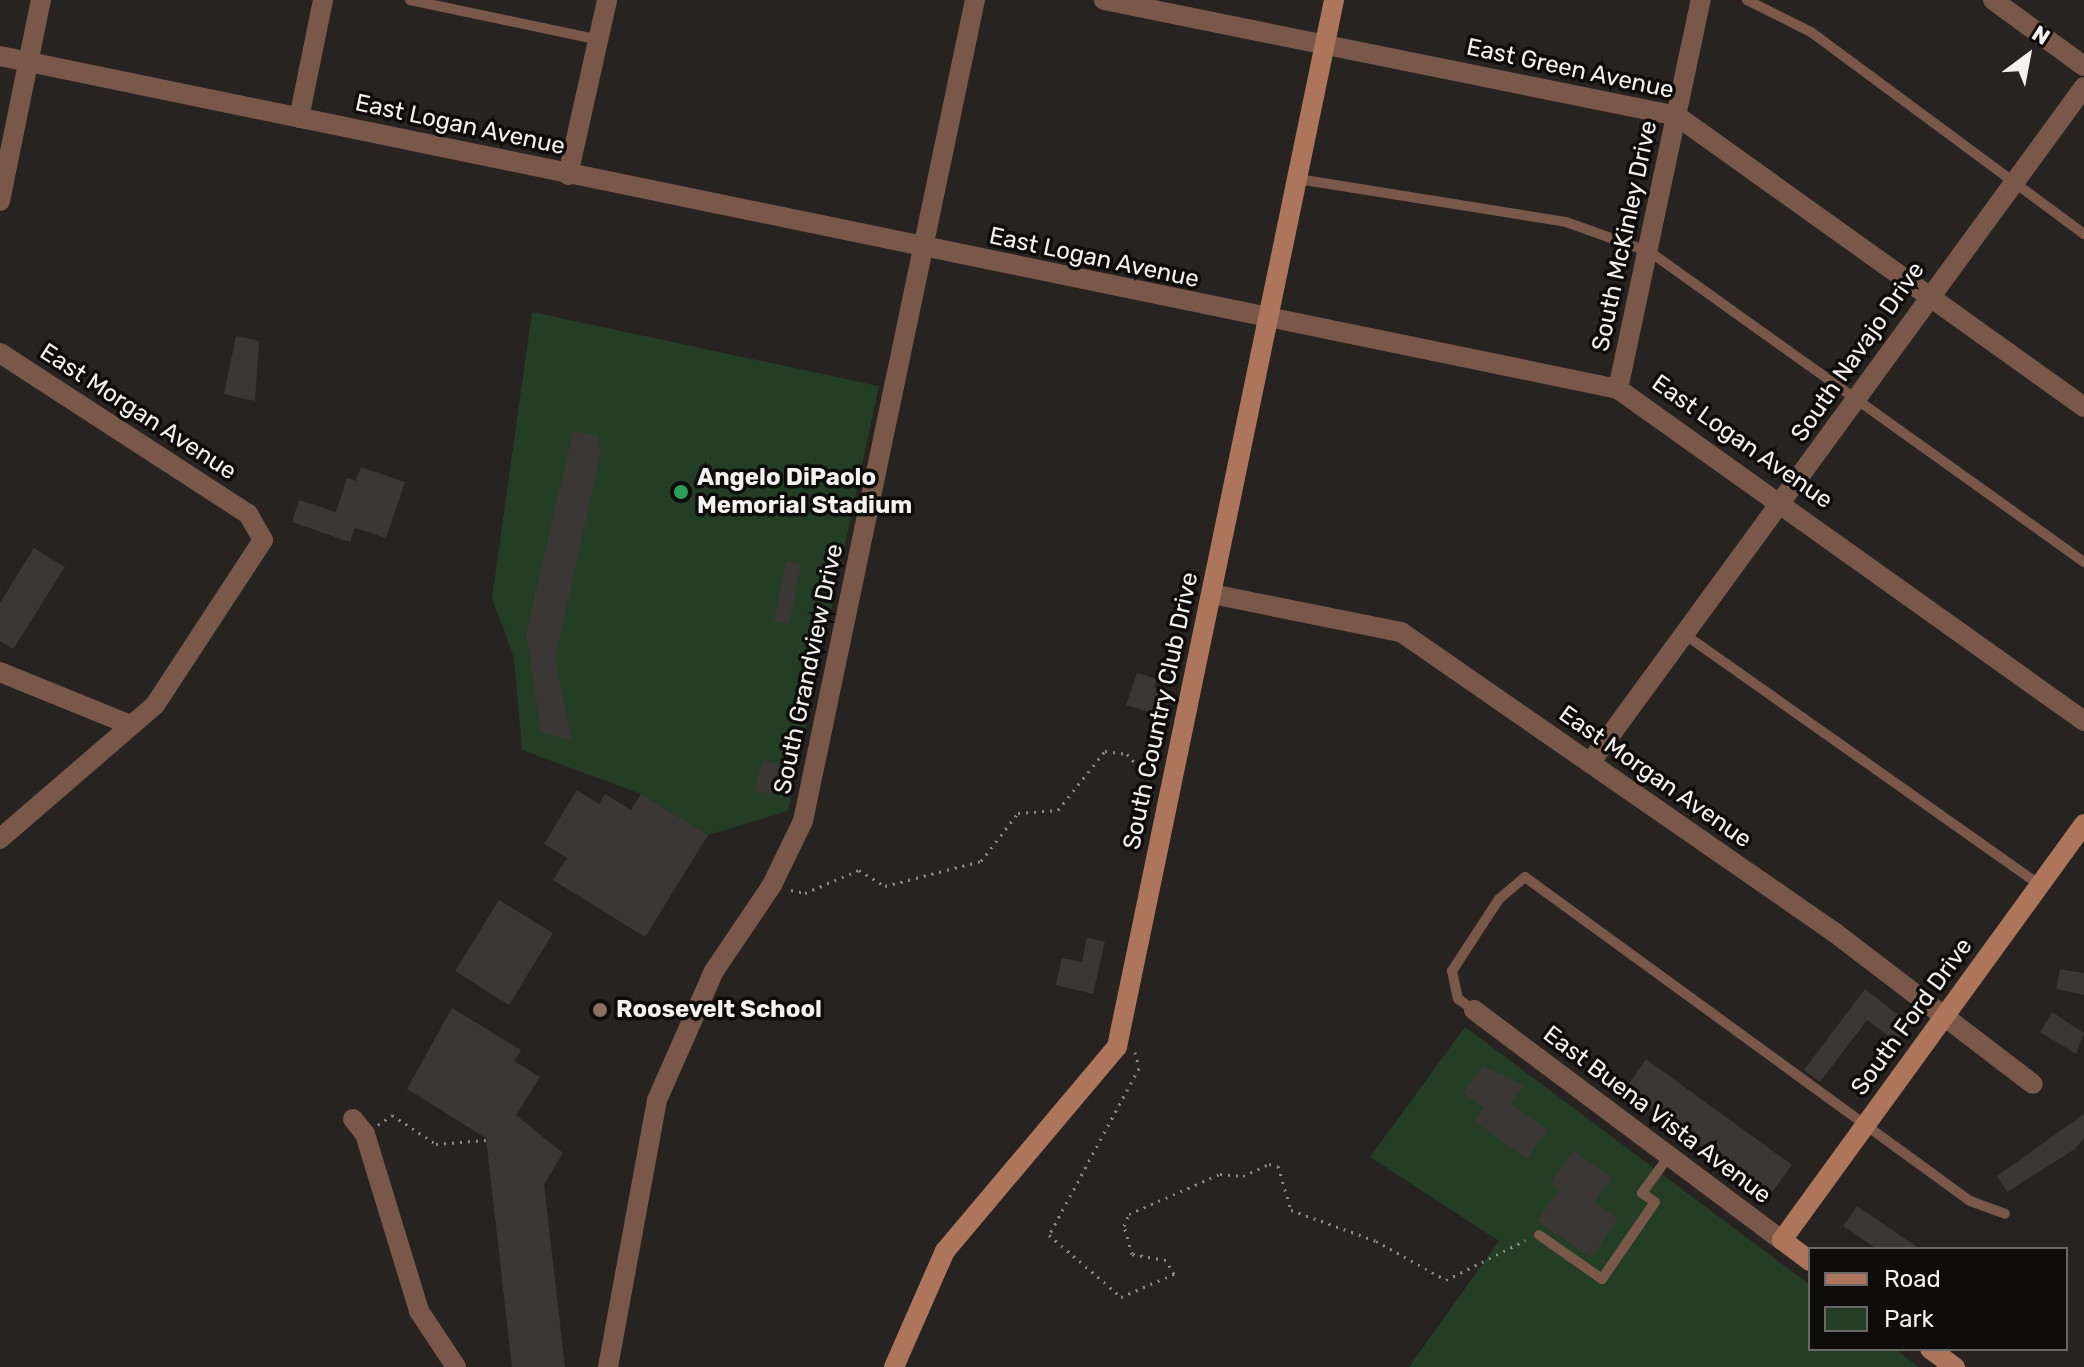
<!DOCTYPE html>
<html>
<head>
<meta charset="utf-8">
<style>
	body { margin:0 }
	#map { position:relative; width:2084px; height:1367px; overflow:hidden; background:#262321; font-family:Rubik,sans-serif }
	div>[style] { position:absolute }
	[style*='--x'] { left:calc(var(--x)*1px); top:calc(var(--y)*1px); width:calc(var(--w)*1px); rotate:calc(var(--a)*1deg) }
	.green>* { inset:0; background:#233e25 }
	.building>* { inset:0; background:#3a3735 }
	.path>* { height:3px; margin-top:-1.5px; transform-origin:0; background:repeating-linear-gradient(90deg,#8c8a89 0 2px,transparent 0 8px) }
	.service>* { height:10px; margin:-5px; padding:0 5px; transform-origin:5px; border-radius:5px; background:#7a5849 }
	.minor>* { height:20px; margin:-10px; padding:0 10px; transform-origin:10px; border-radius:10px; background:#7a5849 }
	.tertiary>* { height:20px; margin:-10px; padding:0 10px; transform-origin:10px; border-radius:10px; background:#7a5849 }
	.secondary>* { height:20px; margin:-10px; padding:0 10px; transform-origin:10px; border-radius:10px; background:#ac755c }
	.dots>* { width:22px; height:22px; translate:-50% -50%; box-sizing:border-box; border:4px solid #0e0d0c; border-radius:50% }
	span { translate:-50% -50%; white-space:nowrap; text-align:center; line-height:1.15; -webkit-text-stroke:7px #0e0d0c; paint-order:stroke }
	.street-label { font-size:24px; color:#f3f2f1 }
	.poi-label { font-size:24px; color:#f3f2f1; font-weight:700 }
	.left { translate:0 -50%; text-align:left }
	.legend { position:absolute; left:1808px; top:1247px; width:260px; height:104px; box-sizing:border-box; background:#0e0d0c; border:2px solid #6a6968; margin:0; padding:10px 14px; list-style:none; font-size:24px; color:#f3f2f1 }
	.legend li { display:flex; align-items:center; gap:16px; height:40px }
	.legend b { width:40px; border:2px solid #6a6968 }
	.north { position:absolute; left:1988px; top:16px; width:80px; height:80px; -webkit-text-stroke:6px #0e0d0c; paint-order:stroke; rotate:32deg; font-size:22px; font-weight:700; line-height:32px; text-align:center; color:#f3f2f1 }
	.north::after { content:''; display:block; margin:auto; width:28px; height:36px; background:#f3f2f1; clip-path:polygon(50% 0,100% 100%,50% 72%,0 100%) }
</style>
</head>
<body>
<div id="map">
	<div class="green">
		<div style="clip-path:polygon(532px 312px,879px 386px,788px 811px,708px 835px,641px 794px,522px 750px,514px 658px,492px 598px)"></div>
		<div style="clip-path:polygon(1465px 1027px,1810px 1285px,1810px 1349px,1895px 1349px,1919px 1367px,1409px 1367px,1499px 1241px,1370px 1157px)"></div>
	</div>
	<div class="building">
		<div style="clip-path:polygon(236px 336px,259px 341px,255px 401px,224px 394px)"></div>
		<div style="clip-path:polygon(573px 431px,598px 436px,601px 452px,555px 659px,572px 741px,541px 732px,526px 633px)"></div>
		<div style="clip-path:polygon(361px 467px,405px 482px,386px 538px,355px 528px,350px 542px,292px 522px,299px 500px,336px 512px,347px 478px,356px 481px)"></div>
		<div style="clip-path:polygon(34px 548px,65px 567px,13px 649px,0 641px,0 603px)"></div>
		<div style="clip-path:polygon(786px 561px,801px 564px,789px 624px,774px 621px)"></div>
		<div style="clip-path:polygon(1137px 673px,1157px 679px,1154px 687px,1162px 690px,1154px 714px,1126px 705px)"></div>
		<div style="clip-path:polygon(763px 760px,780px 765px,771px 795px,754px 790px)"></div>
		<div style="clip-path:polygon(577px 790px,599px 804px,605px 794px,631px 810px,641px 794px,708px 835px,645px 937px,553px 880px,567px 858px,544px 844px)"></div>
		<div style="clip-path:polygon(499px 900px,553px 933px,509px 1005px,455px 971px)"></div>
		<div style="clip-path:polygon(1087px 937px,1105px 942px,1093px 994px,1056px 985px,1062px 958px,1082px 962px)"></div>
		<div style="clip-path:polygon(2060px 969px,2084px 973px,2084px 995px,2056px 989px)"></div>
		<div style="clip-path:polygon(1865px 989px,1910px 1024px,1896px 1042px,1867px 1020px,1820px 1082px,1804px 1070px)"></div>
		<div style="clip-path:polygon(452px 1008px,521px 1050px,514px 1061px,540px 1077px,516px 1115px,563px 1153px,544px 1184px,565px 1367px,512px 1367px,486px 1138px,407px 1089px)"></div>
		<div style="clip-path:polygon(2052px 1012px,2084px 1033px,2076px 1054px,2040px 1032px)"></div>
		<div style="clip-path:polygon(1646px 1059px,1792px 1165px,1769px 1196px,1624px 1091px)"></div>
		<div style="clip-path:polygon(1482px 1066px,1524px 1085px,1511px 1104px,1548px 1130px,1527px 1159px,1474px 1121px,1484px 1108px,1463px 1093px)"></div>
		<div style="clip-path:polygon(2084px 1114px,2084px 1138px,2075px 1149px,2007px 1192px,1997px 1176px)"></div>
		<div style="clip-path:polygon(1573px 1150px,1612px 1178px,1595px 1202px,1618px 1218px,1591px 1258px,1537px 1221px,1559px 1190px,1550px 1183px)"></div>
		<div style="clip-path:polygon(1857px 1206px,1920px 1249px,1877px 1249px,1843px 1226px)"></div>
	</div>
	<div class="path">
		<div style="--x:791;--y:890;--w:14;--a:12"></div>
		<div style="--x:805;--y:893;--w:59;--a:-23.1"></div>
		<div style="--x:859;--y:870;--w:31;--a:32"></div>
		<div style="--x:885;--y:886;--w:99;--a:-14.6"></div>
		<div style="--x:981;--y:861;--w:61;--a:-52.4"></div>
		<div style="--x:1018;--y:813;--w:40;--a:-4.3"></div>
		<div style="--x:1058;--y:810;--w:75;--a:-51.5"></div>
		<div style="--x:1105;--y:751;--w:22;--a:8"></div>
		<div style="--x:1127;--y:754;--w:38;--a:48"></div>
		<div style="--x:1135;--y:1052;--w:16;--a:76"></div>
		<div style="--x:1139;--y:1068;--w:190;--a:118.3"></div>
		<div style="--x:1049;--y:1235;--w:95;--a:40.7"></div>
		<div style="--x:1121;--y:1297;--w:58;--a:-23.5"></div>
		<div style="--x:1174;--y:1274;--w:16;--a:-120"></div>
		<div style="--x:1166;--y:1260;--w:35;--a:-170"></div>
		<div style="--x:1132;--y:1254;--w:29;--a:-106"></div>
		<div style="--x:1124;--y:1226;--w:13;--a:-67"></div>
		<div style="--x:1129;--y:1214;--w:99;--a:-23.7"></div>
		<div style="--x:1220;--y:1174;--w:23;--a:5"></div>
		<div style="--x:1243;--y:1176;--w:29;--a:-25"></div>
		<div style="--x:1269;--y:1164;--w:9;--a:13"></div>
		<div style="--x:1278;--y:1166;--w:46;--a:73.5"></div>
		<div style="--x:1291;--y:1210;--w:90;--a:20"></div>
		<div style="--x:1376;--y:1241;--w:80;--a:29.1"></div>
		<div style="--x:1446;--y:1280;--w:89;--a:-26.6"></div>
		<div style="--x:378;--y:1125;--w:17;--a:-36"></div>
		<div style="--x:392;--y:1115;--w:53;--a:33.4"></div>
		<div style="--x:436;--y:1144;--w:50;--a:-4.6"></div>
	</div>
	<div class="service">
		<div style="--x:410;--y:0;--w:194;--a:11.9"></div>
		<div style="--x:1747;--y:0;--w:72;--a:26.6"></div>
		<div style="--x:1811;--y:32;--w:340;--a:36.5"></div>
		<div style="--x:1298;--y:179;--w:271;--a:9.1"></div>
		<div style="--x:1566;--y:222;--w:89;--a:19.7"></div>
		<div style="--x:1650;--y:252;--w:533;--a:35.54"></div>
		<div style="--x:1684;--y:634;--w:436;--a:35.2"></div>
		<div style="--x:1474;--y:1010;--w:19;--a:-145"></div>
		<div style="--x:1458;--y:999;--w:29;--a:-102"></div>
		<div style="--x:1452;--y:971;--w:86;--a:-56.9"></div>
		<div style="--x:1499;--y:899;--w:34;--a:-40"></div>
		<div style="--x:1525;--y:877;--w:550;--a:36.06"></div>
		<div style="--x:1970;--y:1201;--w:37;--a:20"></div>
		<div style="--x:1539;--y:1235;--w:77;--a:34.9"></div>
		<div style="--x:1602;--y:1279;--w:93;--a:-55.5"></div>
		<div style="--x:1655;--y:1202;--w:16;--a:-145"></div>
		<div style="--x:1642;--y:1193;--w:46;--a:-53.9"></div>
	</div>
	<div class="minor">
		<div style="--x:1993;--y:0;--w:112;--a:36"></div>
		<div style="--x:0;--y:56;--w:1652;--a:11.63"></div>
		<div style="--x:1618;--y:389;--w:572;--a:35.47"></div>
		<div style="--x:299;--y:118;--w:120;--a:-78.5"></div>
		<div style="--x:568;--y:175;--w:179;--a:-77.4"></div>
		<div style="--x:0;--y:201;--w:205;--a:-78.5"></div>
		<div style="--x:0;--y:353;--w:296;--a:33"></div>
		<div style="--x:248;--y:514;--w:30;--a:60"></div>
		<div style="--x:263;--y:540;--w:197;--a:123.2"></div>
		<div style="--x:155;--y:705;--w:205;--a:139.2"></div>
		<div style="--x:1618;--y:389;--w:398;--a:-78"></div>
		<div style="--x:1212;--y:594;--w:193;--a:11.4"></div>
		<div style="--x:1401;--y:632;--w:527;--a:34.72"></div>
		<div style="--x:1834;--y:932;--w:250;--a:37.4"></div>
		<div style="--x:0;--y:672;--w:138;--a:22.1"></div>
		<div style="--x:1590;--y:763;--w:837;--a:-53.84"></div>
		<div style="--x:1474;--y:1010;--w:384;--a:36.8"></div>
		<div style="--x:353;--y:1119;--w:19;--a:51"></div>
		<div style="--x:365;--y:1134;--w:185;--a:73"></div>
		<div style="--x:419;--y:1311;--w:67;--a:56.5"></div>
		<div style="--x:608;--y:1367;--w:271;--a:-79.6"></div>
		<div style="--x:657;--y:1100;--w:141;--a:-66.2"></div>
		<div style="--x:714;--y:971;--w:104;--a:-56"></div>
		<div style="--x:772;--y:885;--w:71;--a:-64.2"></div>
		<div style="--x:803;--y:821;--w:839;--a:-78.17"></div>
	</div>
	<div class="tertiary">
		<div style="--x:1104;--y:0;--w:585;--a:11.44"></div>
		<div style="--x:1677;--y:116;--w:500;--a:35.56"></div>
	</div>
	<div class="secondary">
		<div style="--x:1810;--y:1261;--w:35;--a:-143"></div>
		<div style="--x:1782;--y:1240;--w:514;--a:-54.02"></div>
		<div style="--x:1930;--y:1349;--w:31;--a:36"></div>
		<div style="--x:894;--y:1367;--w:127;--a:-66.3"></div>
		<div style="--x:945;--y:1251;--w:267;--a:-49.9"></div>
		<div style="--x:1117;--y:1047;--w:1069;--a:-78.29"></div>
	</div>
	<div class="dots">
		<div style="left:681px;top:492px;background:#2e9e5b"></div>
		<div style="left:600px;top:1010px;background:#8d6e63"></div>
	</div>
	<div class="street-label">
		<span style="left:1570px;top:69px;rotate:12deg">East Green Avenue</span>
		<span style="left:460px;top:125px;rotate:12deg">East Logan Avenue</span>
		<span style="left:1625px;top:236px;rotate:-78deg">South McKinley Drive</span>
		<span style="left:1094px;top:258px;rotate:12deg">East Logan Avenue</span>
		<span style="left:1858px;top:352px;rotate:-55deg">South Navajo Drive</span>
		<span style="left:138px;top:412px;rotate:33deg">East Morgan Avenue</span>
		<span style="left:1742px;top:442px;rotate:35deg">East Logan Avenue</span>
		<span style="left:809px;top:669px;rotate:-78deg">South Grandview Drive</span>
		<span style="left:1161px;top:711px;rotate:-78deg">South Country Club Drive</span>
		<span style="left:1655px;top:777px;rotate:35deg">East Morgan Avenue</span>
		<span style="left:1912px;top:1017px;rotate:-54deg">South Ford Drive</span>
		<span style="left:1657px;top:1115px;rotate:37deg">East Buena Vista Avenue</span>
	</div>
	<div class="poi-label">
		<span class="left" style="left:697px;top:492px">Angelo DiPaolo<br>Memorial Stadium</span>
		<span class="left" style="left:616px;top:1010px">Roosevelt School</span>
	</div>
	<ul class="legend">
	<li><b style="height:10px;background:#ac755c"></b>Road</li>
	<li><b style="height:22px;background:#233e25"></b>Park</li>
	</ul>
	<div class="north">N</div>
</div>
</body>
</html>
